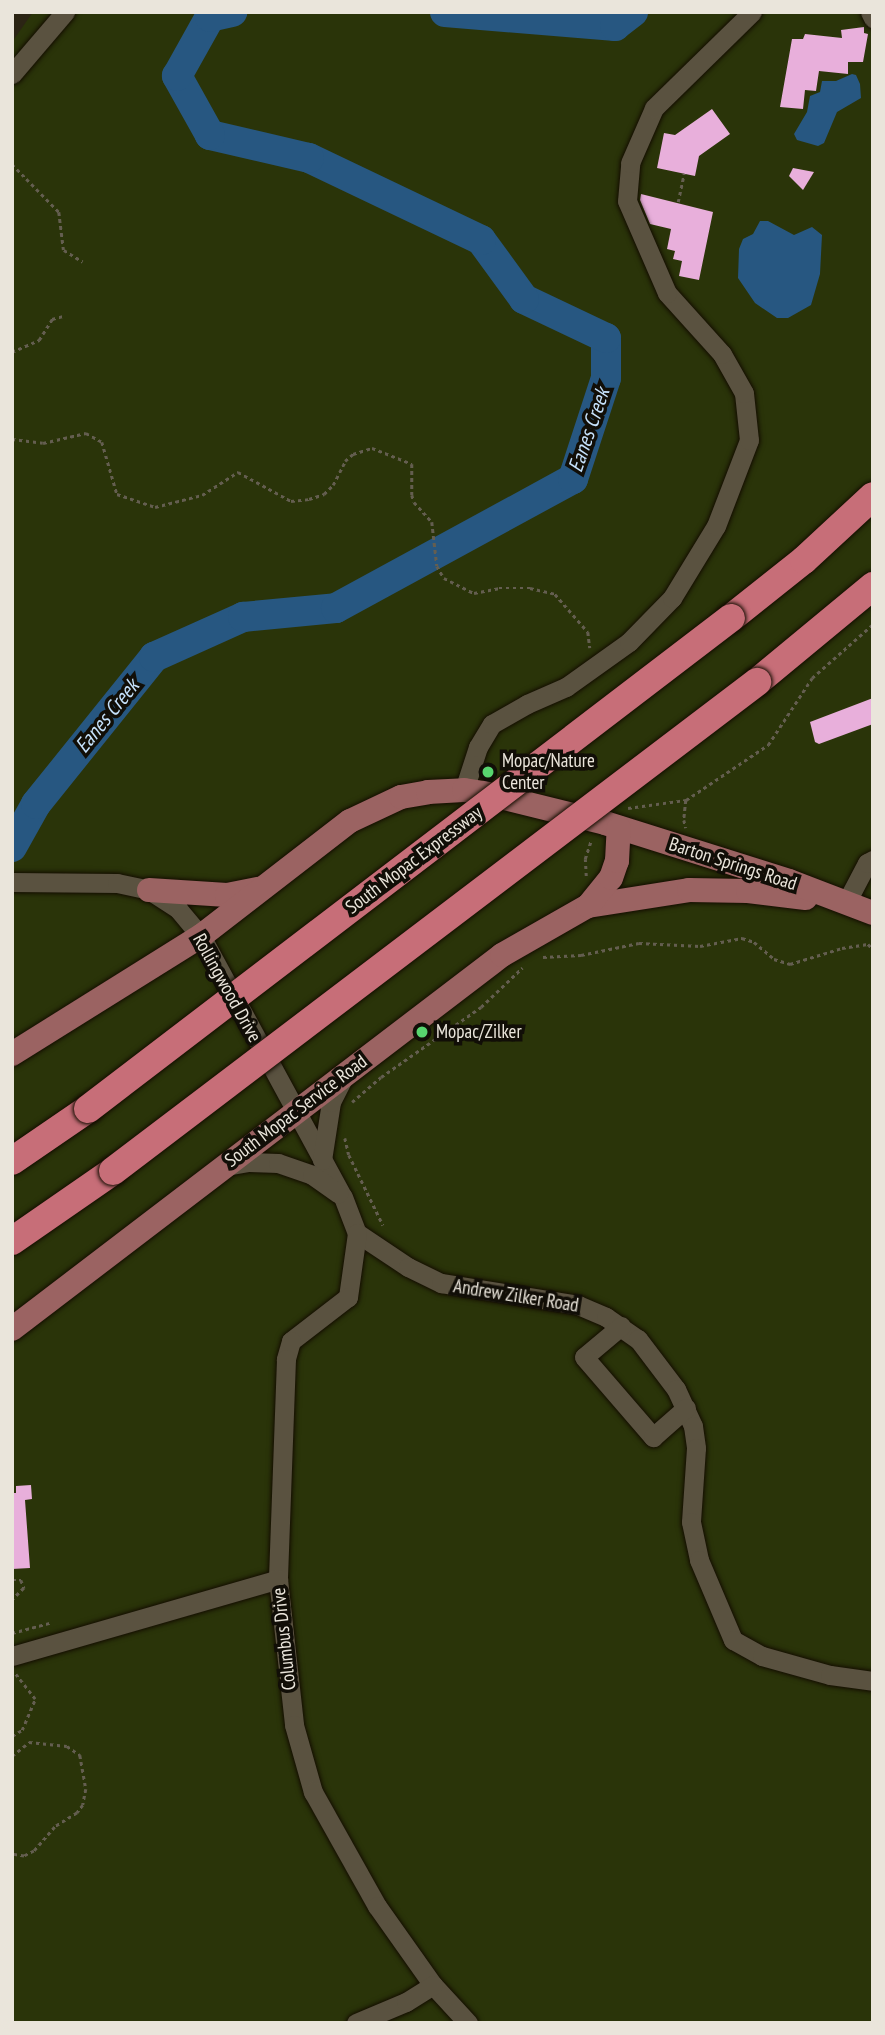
<!DOCTYPE html>
<html>
<head>
<meta charset="utf-8">
<style>
	body { margin:0 }
	#map { position:relative; width:885px; height:2035px; overflow:hidden; background:#2b2414; font-family:"PT Sans Narrow",sans-serif }
	div>[style] { position:absolute }
	[style*='--x'] { left:calc(var(--x)*1px); top:calc(var(--y)*1px); width:calc(var(--w)*1px); rotate:calc(var(--a)*1deg) }
	.green>* { inset:0; background:#2a3409 }
	.water>* { inset:0; background:#275781 }
	.river>* { height:30px; margin:-15px; padding:0 15px; transform-origin:15px; border-radius:15px; background:#275781 }
	.building>* { inset:0; background:#e8afdb }
	.path>* { height:2.5px; margin-top:-1.25px; transform-origin:0; background:repeating-linear-gradient(90deg,#645e50 0 3.5px,transparent 0 7px) }
	.roads { filter:drop-shadow(0 0 2px #140d01) drop-shadow(0 0 2px #140d01) }
	.minor>* { height:19px; margin:-9.5px; padding:0 9.5px; transform-origin:9.5px; border-radius:9.5px; background:#5a5240 }
	.major>* { height:24px; margin:-12px; padding:0 12px; transform-origin:12px; border-radius:12px; background:#9b6362 }
	.highway>* { height:28px; margin:-14px; padding:0 14px; transform-origin:14px; border-radius:14px; background:#c76e78 }
	.bridges { filter:drop-shadow(0 0 2px #140d01) drop-shadow(0 0 2px #140d01) }
	.highway-bridge>* { height:28px; margin:-14px; padding:0 14px; transform-origin:14px; border-radius:14px; background:#c76e78 }
	.dots>* { width:19px; height:19px; translate:-50% -50%; box-sizing:border-box; border:4px solid #110e07; border-radius:50% }
	span { translate:-50% -50%; white-space:nowrap; text-align:center; line-height:1.15; -webkit-text-stroke:7px #110e07; paint-order:stroke }
	.poi-label { font-size:19px; color:#eae5db }
	.left { translate:0 -50%; text-align:left }
	.street-label { font-size:19px; color:#eae5db }
	.water-label { font-size:21px; color:#c6e2fc; font-style:italic }
	.frame { position:absolute; inset:0; border:14px solid #eae5db; pointer-events:none }
</style>
</head>
<body>
<div id="map">
	<div class="green">
		<div style="clip-path:polygon(33px 12px,873px 12px,873px 2023px,12px 2023px,12px 42px)"></div>
	</div>
	<div class="water">
		<div style="clip-path:polygon(852px 74px,856px 75px,860px 84px,861px 98px,837px 112px,824px 143px,818px 146px,797px 140px,794px 134px,807px 112px,810px 96px,820px 92px,822px 81px,836px 81px)"></div>
		<div style="clip-path:polygon(760px 221px,768px 221px,794px 235px,812px 227px,822px 235px,820px 274px,811px 305px,788px 318px,777px 318px,755px 303px,738px 278px,739px 249px,743px 239px,753px 234px)"></div>
	</div>
	<div class="river">
		<div style="--x:445;--y:12;--w:171;--a:4.7"></div>
		<div style="--x:615;--y:26;--w:23;--a:-38"></div>
		<div style="--x:12;--y:847;--w:49;--a:-60.8"></div>
		<div style="--x:36;--y:804;--w:189;--a:-51.2"></div>
		<div style="--x:154;--y:657;--w:98;--a:-24.2"></div>
		<div style="--x:243;--y:617;--w:93;--a:-5.5"></div>
		<div style="--x:336;--y:608;--w:270;--a:-28.6"></div>
		<div style="--x:573;--y:479;--w:106;--a:-71.9"></div>
		<div style="--x:606;--y:378;--w:40;--a:-90"></div>
		<div style="--x:606;--y:338;--w:91;--a:-154.6"></div>
		<div style="--x:524;--y:299;--w:73;--a:-126.1"></div>
		<div style="--x:481;--y:240;--w:191;--a:-154.5"></div>
		<div style="--x:309;--y:158;--w:102;--a:-166.9"></div>
		<div style="--x:210;--y:135;--w:68;--a:-119.2"></div>
		<div style="--x:177;--y:76;--w:68;--a:-60.8"></div>
		<div style="--x:210;--y:17;--w:23;--a:-13"></div>
	</div>
	<div class="building">
		<div style="clip-path:polygon(864px 27px,864px 33px,868px 34px,863px 62px,848px 62px,848px 74px,819px 71px,816px 91px,805px 90px,803px 109px,780px 107px,792px 39px,803px 39px,805px 34px,842px 38px,841px 30px)"></div>
		<div style="clip-path:polygon(712px 109px,730px 134px,699px 156px,695px 176px,657px 168px,664px 133px,675px 135px)"></div>
		<div style="clip-path:polygon(793px 168px,814px 172px,803px 190px,789px 176px)"></div>
		<div style="clip-path:polygon(641px 194px,713px 212px,699px 280px,679px 276px,682px 261px,673px 259px,675px 251px,667px 249px,671px 229px,650px 224px,640px 200px)"></div>
		<div style="clip-path:polygon(873px 698px,873px 724px,819px 744px,815px 742px,810px 722px)"></div>
		<div style="clip-path:polygon(31px 1485px,32px 1499px,25px 1500px,30px 1568px,12px 1569px,12px 1493px,16px 1493px,16px 1486px)"></div>
	</div>
	<div class="path">
		<div style="--x:12;--y:164;--w:67;--a:45.6"></div>
		<div style="--x:59;--y:212;--w:38;--a:83"></div>
		<div style="--x:64;--y:250;--w:22;--a:32"></div>
		<div style="--x:678;--y:202;--w:29;--a:-78"></div>
		<div style="--x:12;--y:352;--w:30;--a:-24"></div>
		<div style="--x:39;--y:340;--w:25;--a:-58"></div>
		<div style="--x:52;--y:319;--w:11;--a:-15"></div>
		<div style="--x:12;--y:439;--w:31;--a:7"></div>
		<div style="--x:43;--y:443;--w:44;--a:-13.1"></div>
		<div style="--x:86;--y:433;--w:18;--a:29"></div>
		<div style="--x:102;--y:442;--w:54;--a:73.9"></div>
		<div style="--x:117;--y:494;--w:40;--a:18.9"></div>
		<div style="--x:155;--y:507;--w:49;--a:-14.3"></div>
		<div style="--x:202;--y:495;--w:43;--a:-32.6"></div>
		<div style="--x:238;--y:472;--w:60;--a:28.7"></div>
		<div style="--x:291;--y:501;--w:18;--a:-6"></div>
		<div style="--x:309;--y:499;--w:16;--a:-18"></div>
		<div style="--x:324;--y:494;--w:13;--a:-45"></div>
		<div style="--x:333;--y:485;--w:27;--a:-63"></div>
		<div style="--x:345;--y:461;--w:11;--a:-41"></div>
		<div style="--x:353;--y:454;--w:20;--a:-18"></div>
		<div style="--x:372;--y:448;--w:43;--a:21.8"></div>
		<div style="--x:412;--y:464;--w:31;--a:90"></div>
		<div style="--x:412;--y:495;--w:7;--a:74"></div>
		<div style="--x:414;--y:502;--w:27;--a:48"></div>
		<div style="--x:432;--y:522;--w:44;--a:83.5"></div>
		<div style="--x:437;--y:566;--w:14;--a:60"></div>
		<div style="--x:444;--y:578;--w:34;--a:27"></div>
		<div style="--x:474;--y:593;--w:25;--a:-11"></div>
		<div style="--x:499;--y:588;--w:31;--a:0"></div>
		<div style="--x:530;--y:588;--w:26;--a:13"></div>
		<div style="--x:555;--y:594;--w:50;--a:49"></div>
		<div style="--x:588;--y:632;--w:16;--a:83"></div>
		<div style="--x:686;--y:800;--w:20;--a:96"></div>
		<div style="--x:684;--y:820;--w:8;--a:76"></div>
		<div style="--x:628;--y:808;--w:59;--a:-7.9"></div>
		<div style="--x:686;--y:800;--w:99;--a:-33.9"></div>
		<div style="--x:768;--y:745;--w:80;--a:-56.7"></div>
		<div style="--x:812;--y:678;--w:81;--a:-41.5"></div>
		<div style="--x:586;--y:876;--w:17;--a:-93"></div>
		<div style="--x:585;--y:859;--w:19;--a:-72"></div>
		<div style="--x:543;--y:957;--w:38;--a:-3"></div>
		<div style="--x:581;--y:955;--w:59;--a:-11.7"></div>
		<div style="--x:639;--y:943;--w:61;--a:2.8"></div>
		<div style="--x:700;--y:946;--w:43;--a:-10.8"></div>
		<div style="--x:742;--y:938;--w:13;--a:18"></div>
		<div style="--x:754;--y:942;--w:26;--a:40"></div>
		<div style="--x:774;--y:959;--w:17;--a:17"></div>
		<div style="--x:790;--y:964;--w:54;--a:-17.1"></div>
		<div style="--x:842;--y:948;--w:26;--a:-9"></div>
		<div style="--x:868;--y:944;--w:7;--a:45"></div>
		<div style="--x:352;--y:1102;--w:38;--a:-41"></div>
		<div style="--x:381;--y:1077;--w:122;--a:-35"></div>
		<div style="--x:481;--y:1007;--w:57;--a:-43.6"></div>
		<div style="--x:345;--y:1138;--w:17;--a:77"></div>
		<div style="--x:349;--y:1155;--w:78;--a:64.1"></div>
		<div style="--x:12;--y:1580;--w:9;--a:0"></div>
		<div style="--x:21;--y:1580;--w:9;--a:69"></div>
		<div style="--x:24;--y:1588;--w:17;--a:135"></div>
		<div style="--x:12;--y:1633;--w:39;--a:-15"></div>
		<div style="--x:12;--y:1736;--w:12;--a:-31"></div>
		<div style="--x:22;--y:1730;--w:34;--a:-67"></div>
		<div style="--x:35;--y:1699;--w:33;--a:-128"></div>
		<div style="--x:12;--y:1756;--w:22;--a:-39"></div>
		<div style="--x:29;--y:1742;--w:38;--a:6"></div>
		<div style="--x:67;--y:1746;--w:16;--a:35"></div>
		<div style="--x:80;--y:1755;--w:35;--a:80"></div>
		<div style="--x:86;--y:1789;--w:16;--a:101"></div>
		<div style="--x:83;--y:1805;--w:10;--a:127"></div>
		<div style="--x:77;--y:1813;--w:26;--a:148"></div>
		<div style="--x:55;--y:1827;--w:32;--a:131"></div>
		<div style="--x:34;--y:1851;--w:11;--a:153"></div>
		<div style="--x:24;--y:1856;--w:12;--a:-171"></div>
	</div>
	<div class="roads">
		<div class="minor">
			<div style="--x:870;--y:12;--w:7;--a:63"></div>
			<div style="--x:12;--y:74;--w:82;--a:-49.5"></div>
			<div style="--x:464;--y:790;--w:45;--a:-72"></div>
			<div style="--x:478;--y:747;--w:27;--a:-59"></div>
			<div style="--x:492;--y:724;--w:40;--a:-29.7"></div>
			<div style="--x:527;--y:704;--w:43;--a:-23.6"></div>
			<div style="--x:566;--y:687;--w:77;--a:-35.5"></div>
			<div style="--x:629;--y:642;--w:62;--a:-45.7"></div>
			<div style="--x:672;--y:598;--w:84;--a:-58.6"></div>
			<div style="--x:716;--y:526;--w:92;--a:-69"></div>
			<div style="--x:749;--y:440;--w:47;--a:-96.1"></div>
			<div style="--x:744;--y:393;--w:45;--a:-119.4"></div>
			<div style="--x:722;--y:354;--w:82;--a:-132"></div>
			<div style="--x:667;--y:293;--w:100;--a:-113.5"></div>
			<div style="--x:627;--y:201;--w:38;--a:-85"></div>
			<div style="--x:630;--y:163;--w:60;--a:-66.4"></div>
			<div style="--x:654;--y:108;--w:137;--a:-44.4"></div>
			<div style="--x:12;--y:882;--w:105;--a:0.5"></div>
			<div style="--x:117;--y:883;--w:33;--a:12"></div>
			<div style="--x:149;--y:890;--w:35;--a:33"></div>
			<div style="--x:178;--y:909;--w:35;--a:50"></div>
			<div style="--x:201;--y:936;--w:297;--a:61.5"></div>
			<div style="--x:343;--y:1197;--w:39;--a:69"></div>
			<div style="--x:357;--y:1233;--w:61;--a:33.7"></div>
			<div style="--x:408;--y:1267;--w:37;--a:26"></div>
			<div style="--x:441;--y:1283;--w:139;--a:9.1"></div>
			<div style="--x:578;--y:1305;--w:30;--a:23"></div>
			<div style="--x:606;--y:1317;--w:39;--a:35"></div>
			<div style="--x:638;--y:1339;--w:63;--a:52.8"></div>
			<div style="--x:676;--y:1389;--w:41;--a:65.3"></div>
			<div style="--x:693;--y:1426;--w:22;--a:82"></div>
			<div style="--x:696;--y:1448;--w:74;--a:93.9"></div>
			<div style="--x:691;--y:1522;--w:39;--a:78"></div>
			<div style="--x:699;--y:1560;--w:87;--a:67"></div>
			<div style="--x:733;--y:1640;--w:33;--a:29"></div>
			<div style="--x:762;--y:1656;--w:71;--a:15.6"></div>
			<div style="--x:830;--y:1675;--w:43;--a:7.9"></div>
			<div style="--x:846;--y:903;--w:45;--a:-62.3"></div>
			<div style="--x:867;--y:863;--w:7;--a:-27"></div>
			<div style="--x:322;--y:1160;--w:59;--a:-81.2"></div>
			<div style="--x:331;--y:1102;--w:28;--a:-63"></div>
			<div style="--x:226;--y:1166;--w:23;--a:-10"></div>
			<div style="--x:249;--y:1162;--w:29;--a:2"></div>
			<div style="--x:278;--y:1163;--w:36;--a:19"></div>
			<div style="--x:312;--y:1175;--w:32;--a:35"></div>
			<div style="--x:357;--y:1233;--w:65;--a:98"></div>
			<div style="--x:348;--y:1297;--w:72;--a:142.3"></div>
			<div style="--x:291;--y:1341;--w:19;--a:106"></div>
			<div style="--x:286;--y:1359;--w:220;--a:92.1"></div>
			<div style="--x:278;--y:1579;--w:147;--a:83.7"></div>
			<div style="--x:294;--y:1725;--w:70;--a:74.2"></div>
			<div style="--x:313;--y:1792;--w:131;--a:60.7"></div>
			<div style="--x:377;--y:1906;--w:97;--a:54.7"></div>
			<div style="--x:433;--y:1985;--w:52;--a:47.4"></div>
			<div style="--x:621;--y:1326;--w:48;--a:140"></div>
			<div style="--x:584;--y:1357;--w:106;--a:49.2"></div>
			<div style="--x:653;--y:1437;--w:44;--a:-41.3"></div>
			<div style="--x:12;--y:1656;--w:277;--a:-16.1"></div>
			<div style="--x:356;--y:2023;--w:54;--a:-22.8"></div>
			<div style="--x:406;--y:2002;--w:32;--a:-32"></div>
		</div>
		<div class="major">
			<div style="--x:149;--y:890;--w:78;--a:3.7"></div>
			<div style="--x:227;--y:895;--w:32;--a:-11"></div>
			<div style="--x:588;--y:906;--w:102;--a:-9"></div>
			<div style="--x:689;--y:890;--w:59;--a:1"></div>
			<div style="--x:748;--y:891;--w:58;--a:6.9"></div>
			<div style="--x:12;--y:1054;--w:223;--a:-32"></div>
			<div style="--x:201;--y:936;--w:188;--a:-37.7"></div>
			<div style="--x:350;--y:821;--w:56;--a:-25.2"></div>
			<div style="--x:401;--y:797;--w:27;--a:-10"></div>
			<div style="--x:428;--y:792;--w:36;--a:-3"></div>
			<div style="--x:464;--y:790;--w:20;--a:9"></div>
			<div style="--x:484;--y:793;--w:125;--a:13.9"></div>
			<div style="--x:605;--y:823;--w:193;--a:17.5"></div>
			<div style="--x:789;--y:881;--w:90;--a:20.9"></div>
			<div style="--x:12;--y:1329;--w:616;--a:-37.35"></div>
			<div style="--x:502;--y:955;--w:99;--a:-29.7"></div>
			<div style="--x:588;--y:906;--w:36;--a:-51"></div>
			<div style="--x:611;--y:878;--w:18;--a:-71"></div>
			<div style="--x:617;--y:861;--w:33;--a:-87"></div>
		</div>
		<div class="highway">
			<div style="--x:731;--y:618;--w:93;--a:-38.5"></div>
			<div style="--x:804;--y:560;--w:94;--a:-42.8"></div>
			<div style="--x:757;--y:682;--w:151;--a:-39.6"></div>
			<div style="--x:12;--y:1161;--w:92;--a:-34.4"></div>
			<div style="--x:12;--y:1241;--w:123;--a:-34.7"></div>
		</div>
	</div>
	<div class="bridges">
		<div class="highway-bridge">
			<div style="--x:88;--y:1109;--w:809;--a:-37.37"></div>
			<div style="--x:113;--y:1171;--w:809;--a:-37.21"></div>
		</div>
	</div>
	<div class="dots">
		<div style="left:488px;top:772px;background:#58d56f"></div>
		<div style="left:422px;top:1032px;background:#58d56f"></div>
	</div>
	<div class="poi-label">
		<span class="left" style="left:502px;top:772px">Mopac/Nature<br>Center</span>
		<span class="left" style="left:436px;top:1032px">Mopac/Zilker</span>
	</div>
	<div class="street-label">
		<span style="left:414px;top:860px;rotate:-37deg">South Mopac Expressway</span>
		<span style="left:733px;top:864px;rotate:18deg">Barton Springs Road</span>
		<span style="left:227px;top:988px;rotate:61deg">Rollingwood Drive</span>
		<span style="left:296px;top:1111px;rotate:-37deg">South Mopac Service Road</span>
		<span style="left:516px;top:1296px;rotate:9deg">Andrew Zilker Road</span>
		<span style="left:284px;top:1639px;rotate:-96deg">Columbus Drive</span>
	</div>
	<div class="water-label">
		<span style="left:589px;top:430px;rotate:-71deg">Eanes Creek</span>
		<span style="left:107px;top:716px;rotate:-51deg">Eanes Creek</span>
	</div>
	<div class="frame"></div>
</div>
</body>
</html>
